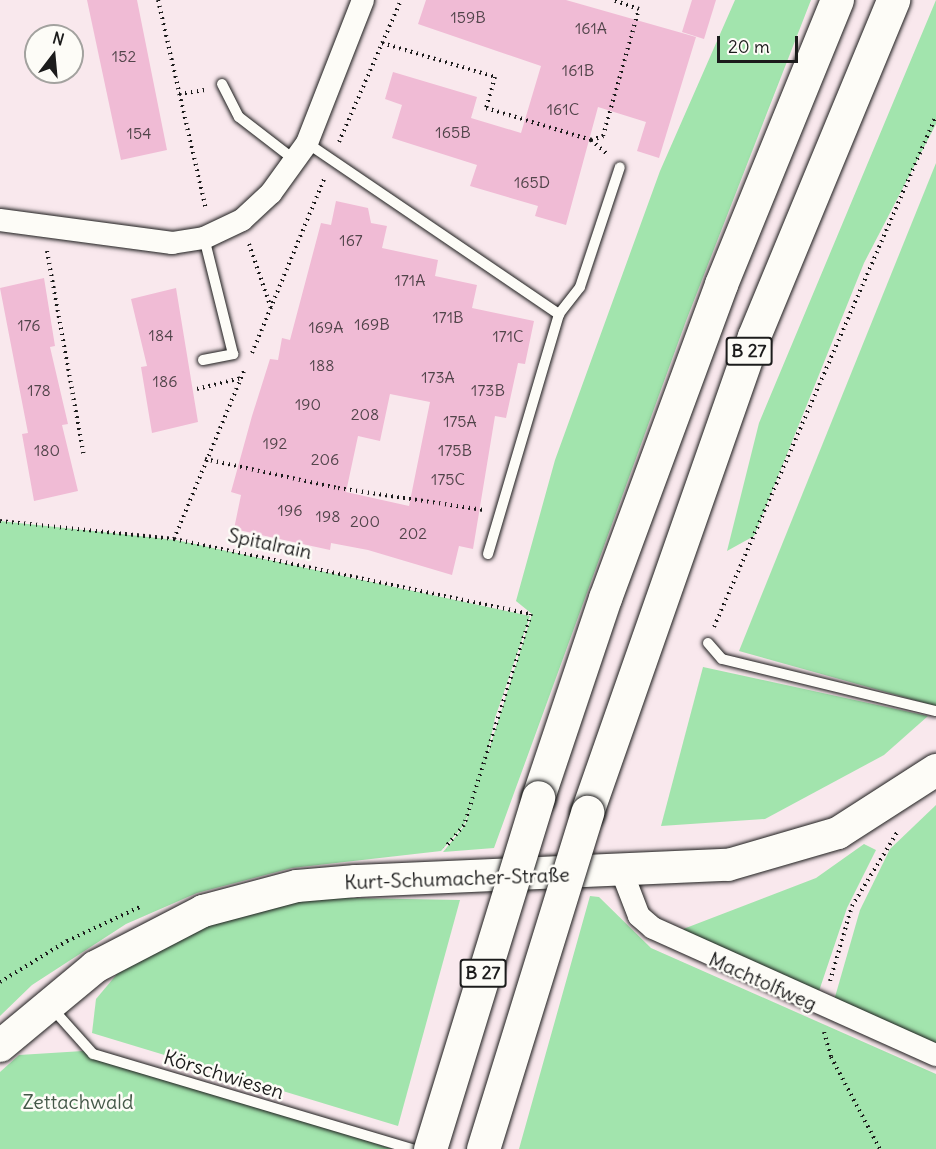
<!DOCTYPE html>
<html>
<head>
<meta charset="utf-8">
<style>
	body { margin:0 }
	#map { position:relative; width:936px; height:1149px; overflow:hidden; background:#f9e8ed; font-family:Delius,sans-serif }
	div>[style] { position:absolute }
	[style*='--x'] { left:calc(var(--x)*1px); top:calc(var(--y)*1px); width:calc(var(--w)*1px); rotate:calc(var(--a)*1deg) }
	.green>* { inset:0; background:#a2e4ad }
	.building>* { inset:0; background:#f0bbd5 }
	.path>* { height:4px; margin-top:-2px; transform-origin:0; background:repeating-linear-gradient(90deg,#1c1c1c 0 1.5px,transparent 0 6px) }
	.roads { filter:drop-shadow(0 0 2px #1c1c1c) drop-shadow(0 0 2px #1c1c1c) }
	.lane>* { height:10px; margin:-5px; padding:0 5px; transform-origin:5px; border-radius:5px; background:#fdfcf7 }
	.street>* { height:22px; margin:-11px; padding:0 11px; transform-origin:11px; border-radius:11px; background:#fdfcf7 }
	.secondary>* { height:32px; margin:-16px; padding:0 16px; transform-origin:16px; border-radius:16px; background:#fdfcf7 }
	.highway>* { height:33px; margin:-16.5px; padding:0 16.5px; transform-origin:16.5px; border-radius:16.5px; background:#fdfcf7 }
	.bridges { filter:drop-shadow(0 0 2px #1c1c1c) drop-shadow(0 0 2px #1c1c1c) }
	.highway-bridge>* { height:33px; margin:-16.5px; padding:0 16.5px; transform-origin:16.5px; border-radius:16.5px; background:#fdfcf7 }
	span { translate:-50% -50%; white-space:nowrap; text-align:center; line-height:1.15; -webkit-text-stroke:5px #fdfcf7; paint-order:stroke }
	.number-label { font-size:16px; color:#51444a }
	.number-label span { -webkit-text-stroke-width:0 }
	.shield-label span { padding:2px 4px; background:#fdfcf7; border:2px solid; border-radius:4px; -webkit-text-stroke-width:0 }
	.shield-label { font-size:18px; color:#1c1c1c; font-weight:700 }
	.street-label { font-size:20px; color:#1c1c1c }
	.park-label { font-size:20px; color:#445848 }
	.north { position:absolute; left:24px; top:24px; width:60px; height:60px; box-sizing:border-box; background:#fdfcf7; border:2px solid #a3a29f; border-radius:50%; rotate:16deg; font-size:16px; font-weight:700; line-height:24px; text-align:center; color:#1c1c1c }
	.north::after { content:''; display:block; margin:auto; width:21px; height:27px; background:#1c1c1c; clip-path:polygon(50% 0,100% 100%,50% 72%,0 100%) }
	.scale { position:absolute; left:717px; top:36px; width:81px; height:27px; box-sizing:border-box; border:3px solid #1c1c1c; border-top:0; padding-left:8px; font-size:18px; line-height:21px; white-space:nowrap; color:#1c1c1c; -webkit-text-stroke:4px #fdfcf7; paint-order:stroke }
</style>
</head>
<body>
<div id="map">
	<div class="green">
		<div style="clip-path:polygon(735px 0,811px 0,686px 321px,494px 848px,443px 852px,465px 825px,473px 800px,464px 825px,441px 851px,292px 868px,197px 893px,126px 924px,32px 985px,0 1016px,0 521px,176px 540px,530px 616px,495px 718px,487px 756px,532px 614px,516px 601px,555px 460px,660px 171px)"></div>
		<div style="clip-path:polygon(936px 0,936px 124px,864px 263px,754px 536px,727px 551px,759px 423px)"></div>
		<div style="clip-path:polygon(936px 163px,936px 706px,739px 651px)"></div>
		<div style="clip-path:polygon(703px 667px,928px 716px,884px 755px,765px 819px,661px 826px)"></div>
		<div style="clip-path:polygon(936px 805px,936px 1044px,833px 1004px,860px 910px,890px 849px)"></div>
		<div style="clip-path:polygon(864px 844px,876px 850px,847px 908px,817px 997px,678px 931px,816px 878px)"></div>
		<div style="clip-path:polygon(590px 896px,599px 897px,651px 948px,936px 1074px,936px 1149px,519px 1149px)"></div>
		<div style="clip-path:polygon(297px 897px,460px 900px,398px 1126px,92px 1033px,96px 999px,138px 949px,208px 920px)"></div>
		<div style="clip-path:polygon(83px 1051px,393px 1149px,0 1149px,0 1072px,19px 1055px)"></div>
	</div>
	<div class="building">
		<div style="clip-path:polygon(87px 0,137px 0,167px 150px,121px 160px)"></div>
		<div style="clip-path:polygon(426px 0,566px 0,696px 37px,659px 158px,637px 151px,646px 122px,598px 107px,566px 225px,535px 216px,538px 206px,470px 186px,477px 165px,392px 138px,402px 105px,385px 99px,393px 72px,477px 97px,471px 118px,521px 133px,541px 66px,418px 24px)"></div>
		<div style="clip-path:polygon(692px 0,716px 0,704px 39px,682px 32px)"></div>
		<div style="clip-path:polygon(evenodd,336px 201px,368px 208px,371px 223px,387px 226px,382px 248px,438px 260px,435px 276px,477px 285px,472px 308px,534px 321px,525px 364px,518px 363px,506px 418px,495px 416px,473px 549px,459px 546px,452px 575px,368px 550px,331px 543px,330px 550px,234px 529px,241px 495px,231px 492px,252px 416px,270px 359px,278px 360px,282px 338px,290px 340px,321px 223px,331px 225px,336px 201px,390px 394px,430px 402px,409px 506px,346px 492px,358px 436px,380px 441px,390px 394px)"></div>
		<div style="clip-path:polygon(44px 278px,55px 346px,50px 347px,68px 424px,62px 425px,78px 491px,34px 501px,22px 434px,28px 433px,0 288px)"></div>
		<div style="clip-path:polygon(176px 288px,198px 422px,152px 433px,141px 367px,147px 366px,131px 299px)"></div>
	</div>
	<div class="path">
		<div style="--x:158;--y:0;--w:215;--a:77.1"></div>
		<div style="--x:382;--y:43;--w:118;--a:16.7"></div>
		<div style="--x:495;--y:77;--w:32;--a:106"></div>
		<div style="--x:486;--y:108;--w:110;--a:16.9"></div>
		<div style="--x:591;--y:140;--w:21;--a:41"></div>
		<div style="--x:179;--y:94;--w:26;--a:-9"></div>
		<div style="--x:591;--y:140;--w:13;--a:-18"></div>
		<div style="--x:603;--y:136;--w:132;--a:-74.2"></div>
		<div style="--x:639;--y:9;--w:28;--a:-161"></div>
		<div style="--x:339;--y:142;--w:155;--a:-66.4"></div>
		<div style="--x:249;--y:244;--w:68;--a:71"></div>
		<div style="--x:47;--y:251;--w:209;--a:79.8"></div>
		<div style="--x:252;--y:353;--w:191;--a:-67.5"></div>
		<div style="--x:197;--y:389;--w:45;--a:-14"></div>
		<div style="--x:205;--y:459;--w:136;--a:12.3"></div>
		<div style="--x:338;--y:488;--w:147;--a:8.6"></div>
		<div style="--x:0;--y:521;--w:175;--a:5.9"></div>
		<div style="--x:174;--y:539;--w:365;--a:11.9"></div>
		<div style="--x:531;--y:614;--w:221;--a:107.6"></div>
		<div style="--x:464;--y:825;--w:30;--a:130"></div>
		<div style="--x:174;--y:539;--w:182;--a:-67.4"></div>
		<div style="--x:714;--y:627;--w:557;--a:-66.52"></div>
		<div style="--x:830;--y:981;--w:78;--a:-73.7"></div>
		<div style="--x:852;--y:906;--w:88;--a:-58.5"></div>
		<div style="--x:0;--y:982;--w:79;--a:-31.5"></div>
		<div style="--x:67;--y:941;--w:83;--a:-25"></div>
		<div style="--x:824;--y:1032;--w:26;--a:74"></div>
		<div style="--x:831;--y:1057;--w:104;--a:62"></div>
	</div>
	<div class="roads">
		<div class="lane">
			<div style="--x:222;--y:84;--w:37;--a:63"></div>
			<div style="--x:239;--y:117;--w:72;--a:37.7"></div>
			<div style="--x:307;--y:143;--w:305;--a:34.2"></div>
			<div style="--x:203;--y:360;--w:31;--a:-11"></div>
			<div style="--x:233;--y:354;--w:120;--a:-104"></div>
			<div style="--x:488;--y:554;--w:250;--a:-73.5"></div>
			<div style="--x:559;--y:314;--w:34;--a:-52"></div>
			<div style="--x:580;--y:287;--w:126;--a:-71.6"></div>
			<div style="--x:708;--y:643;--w:21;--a:49"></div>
			<div style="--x:722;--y:659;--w:220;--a:13.7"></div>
			<div style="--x:51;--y:1007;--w:63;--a:48.2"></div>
			<div style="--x:93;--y:1054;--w:333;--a:16.6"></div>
		</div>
		<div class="street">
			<div style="--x:0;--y:220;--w:174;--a:7.6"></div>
			<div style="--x:172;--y:243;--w:32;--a:-9"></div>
			<div style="--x:204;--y:238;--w:42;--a:-25.3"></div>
			<div style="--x:242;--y:220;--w:40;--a:-43"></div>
			<div style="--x:271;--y:193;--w:62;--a:-54.2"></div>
			<div style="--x:307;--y:143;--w:154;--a:-68.6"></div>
			<div style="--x:622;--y:872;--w:47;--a:68.9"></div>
			<div style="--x:639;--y:916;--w:18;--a:41"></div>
			<div style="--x:653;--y:928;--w:310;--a:24.2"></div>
		</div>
		<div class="secondary">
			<div style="--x:0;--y:1046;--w:124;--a:-39.7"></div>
			<div style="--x:95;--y:967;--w:122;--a:-27.4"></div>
			<div style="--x:203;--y:911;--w:97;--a:-14.9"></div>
			<div style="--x:297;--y:886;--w:59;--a:-4.8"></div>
			<div style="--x:356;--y:881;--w:372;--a:-2.5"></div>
			<div style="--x:728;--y:865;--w:115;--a:-16.2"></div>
			<div style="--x:838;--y:833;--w:117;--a:-32.7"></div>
		</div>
		<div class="highway">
			<div style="--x:538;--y:797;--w:210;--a:-71.4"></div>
			<div style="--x:605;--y:598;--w:335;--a:-69.7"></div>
			<div style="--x:721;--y:284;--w:307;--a:-67.8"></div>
			<div style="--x:587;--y:812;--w:504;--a:-70.67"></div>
			<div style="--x:754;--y:336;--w:364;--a:-67.5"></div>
		</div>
	</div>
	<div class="bridges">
		<div class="highway-bridge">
			<div style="--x:430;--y:1149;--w:368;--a:-72.9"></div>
			<div style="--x:483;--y:1149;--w:353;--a:-72.8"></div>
		</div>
	</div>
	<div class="number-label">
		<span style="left:468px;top:17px">159B</span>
		<span style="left:591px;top:28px">161A</span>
		<span style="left:124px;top:56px">152</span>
		<span style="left:578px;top:70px">161B</span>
		<span style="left:563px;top:109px">161C</span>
		<span style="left:453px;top:132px">165B</span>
		<span style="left:139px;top:133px">154</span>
		<span style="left:532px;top:182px">165D</span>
		<span style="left:351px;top:240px">167</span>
		<span style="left:410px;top:280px">171A</span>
		<span style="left:448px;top:317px">171B</span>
		<span style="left:372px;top:324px">169B</span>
		<span style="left:29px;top:325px">176</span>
		<span style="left:326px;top:327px">169A</span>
		<span style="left:161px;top:335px">184</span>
		<span style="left:508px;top:336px">171C</span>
		<span style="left:322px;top:365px">188</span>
		<span style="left:438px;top:377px">173A</span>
		<span style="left:165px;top:381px">186</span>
		<span style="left:39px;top:390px">178</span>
		<span style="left:488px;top:390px">173B</span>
		<span style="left:308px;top:404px">190</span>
		<span style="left:365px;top:414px">208</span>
		<span style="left:460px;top:421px">175A</span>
		<span style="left:275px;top:443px">192</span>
		<span style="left:47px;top:450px">180</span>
		<span style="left:455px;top:450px">175B</span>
		<span style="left:325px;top:459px">206</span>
		<span style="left:448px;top:479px">175C</span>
		<span style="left:290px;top:510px">196</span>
		<span style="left:328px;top:516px">198</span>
		<span style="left:365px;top:521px">200</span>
		<span style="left:413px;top:533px">202</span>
	</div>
	<div class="shield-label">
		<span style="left:749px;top:351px">B 27</span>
		<span style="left:483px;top:973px">B 27</span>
	</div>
	<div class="street-label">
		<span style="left:270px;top:543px;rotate:12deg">Spitalrain</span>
		<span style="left:457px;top:878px;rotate:-2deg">Kurt-Schumacher-Straße</span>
		<span style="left:763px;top:981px;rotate:24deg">Machtolfweg</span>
		<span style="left:224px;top:1074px;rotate:17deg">Körschwiesen</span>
	</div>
	<div class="park-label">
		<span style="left:78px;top:1101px">Zettachwald</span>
	</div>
	<div class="north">N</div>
	<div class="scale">20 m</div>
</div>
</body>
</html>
